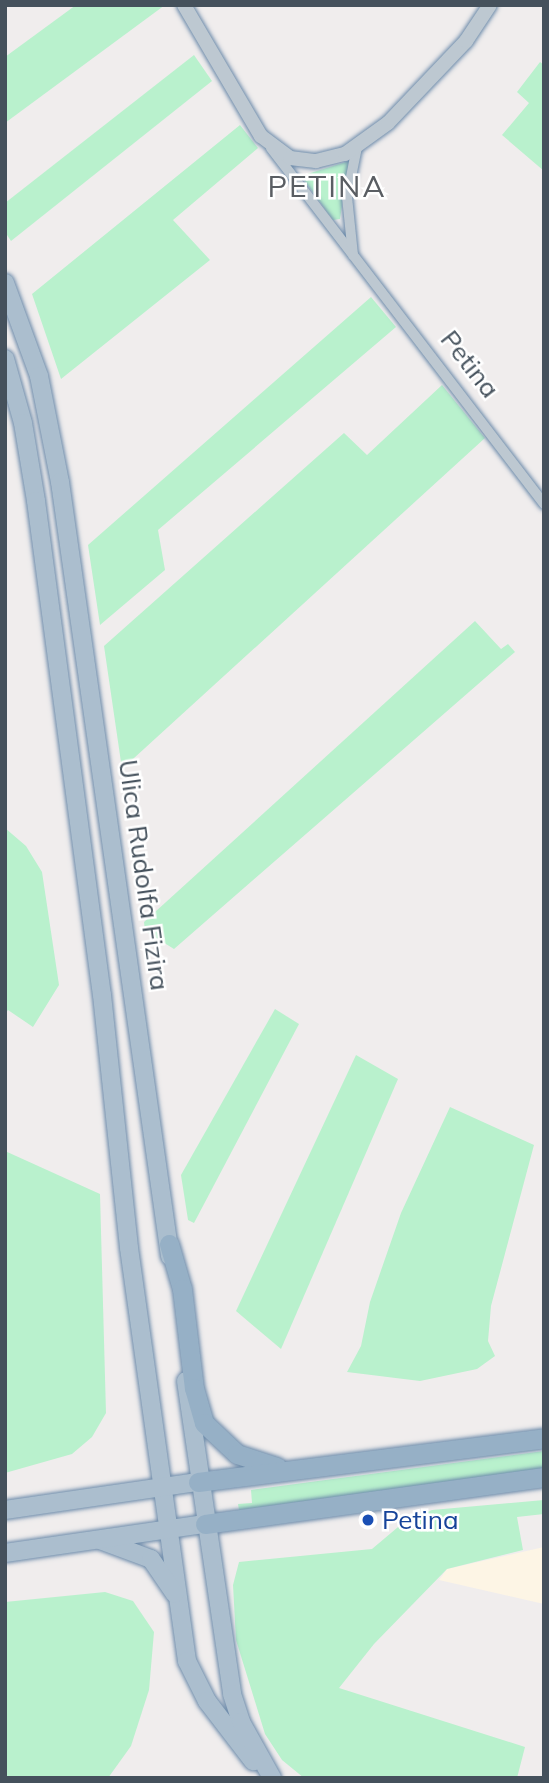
<!DOCTYPE html>
<html>
<head>
<meta charset="utf-8">
<style>
	body { margin:0 }
	#map { position:relative; width:549px; height:1783px; overflow:hidden; background:#f0eded; font-family:Mulish,sans-serif }
	div>[style] { position:absolute }
	[style*='--x'] { left:calc(var(--x)*1px); top:calc(var(--y)*1px); width:calc(var(--w)*1px); rotate:calc(var(--a)*1deg) }
	.commercial>* { inset:0; background:#fdf5e5 }
	.green>* { inset:0; background:#b9f1cd }
	.roads { filter:drop-shadow(0 0 2px #6e8cab) drop-shadow(0 0 2px #6e8cab) }
	.minor>* { height:10px; margin:-5px; padding:0 5px; transform-origin:5px; border-radius:5px; background:#bdc8d1 }
	.tertiary>* { height:14px; margin:-7px; padding:0 7px; transform-origin:7px; border-radius:7px; background:#bdc8d1 }
	.primary>* { height:18px; margin:-9px; padding:0 9px; transform-origin:9px; border-radius:9px; background:#abbece }
	.trunk>* { height:19px; margin:-9.5px; padding:0 9.5px; transform-origin:9.5px; border-radius:9.5px; background:#96b0c6 }
	.dots>* { width:19px; height:19px; translate:-50% -50%; box-sizing:border-box; border:4px solid #fff; border-radius:50% }
	span { translate:-50% -50%; white-space:nowrap; text-align:center; line-height:1.15; -webkit-text-stroke:5px #fff; paint-order:stroke }
	.street-label { font-size:26px; color:#45515c }
	.transit-label { font-size:26px; color:#164399 }
	.left { translate:0 -50%; text-align:left }
	.quarter-label { font-size:30px; color:#5a5e63; letter-spacing:2px }
	.frame { position:absolute; inset:0; border:7px solid #45515c; pointer-events:none }
</style>
</head>
<body>
<div id="map">
	<div class="commercial">
		<div style="clip-path:polygon(544px 1547px,544px 1604px,439px 1580px,447px 1569px)"></div>
	</div>
	<div class="green">
		<div style="clip-path:polygon(76px 5px,165px 5px,5px 123px,5px 57px)"></div>
		<div style="clip-path:polygon(194px 55px,212px 81px,11px 241px,5px 232px,5px 203px)"></div>
		<div style="clip-path:polygon(540px 62px,544px 65px,544px 171px,502px 135px,529px 103px,517px 92px)"></div>
		<div style="clip-path:polygon(240px 125px,258px 148px,173px 220px,210px 260px,61px 379px,32px 294px)"></div>
		<div style="clip-path:polygon(349px 161px,340px 219px,333px 220px,301px 176px)"></div>
		<div style="clip-path:polygon(371px 297px,396px 327px,158px 530px,165px 570px,100px 625px,88px 545px)"></div>
		<div style="clip-path:polygon(442px 385px,485px 438px,122px 769px,104px 646px,344px 433px,367px 455px)"></div>
		<div style="clip-path:polygon(475px 621px,501px 649px,508px 644px,515px 652px,174px 949px,145px 931px,144px 922px)"></div>
		<div style="clip-path:polygon(5px 828px,26px 846px,42px 872px,59px 985px,33px 1027px,8px 1010px,5px 1014px)"></div>
		<div style="clip-path:polygon(275px 1009px,299px 1024px,194px 1223px,188px 1220px,181px 1175px)"></div>
		<div style="clip-path:polygon(356px 1055px,398px 1079px,281px 1349px,236px 1311px)"></div>
		<div style="clip-path:polygon(450px 1107px,534px 1145px,491px 1306px,488px 1341px,495px 1356px,477px 1369px,420px 1381px,347px 1372px,361px 1346px,370px 1302px,401px 1213px)"></div>
		<div style="clip-path:polygon(5px 1151px,100px 1194px,106px 1413px,92px 1437px,72px 1454px,5px 1473px)"></div>
		<div style="clip-path:polygon(544px 1451px,544px 1469px,239px 1510px,238px 1504px,252px 1503px,251px 1490px)"></div>
		<div style="clip-path:polygon(544px 1500px,544px 1514px,517px 1517px,523px 1550px,447px 1569px,374px 1644px,339px 1688px,525px 1747px,517px 1778px,304px 1778px,282px 1760px,265px 1734px,236px 1640px,233px 1585px,239px 1562px,372px 1549px,404px 1522px,432px 1510px)"></div>
		<div style="clip-path:polygon(105px 1592px,133px 1601px,154px 1632px,149px 1690px,131px 1746px,108px 1778px,5px 1778px,5px 1602px)"></div>
	</div>
	<div class="roads">
		<div class="minor">
			<div style="--x:271;--y:148;--w:449;--a:52.5"></div>
			<div style="--x:353;--y:255;--w:58;--a:-95.9"></div>
			<div style="--x:347;--y:197;--w:51;--a:-78.7"></div>
		</div>
		<div class="tertiary">
			<div style="--x:184;--y:5;--w:152;--a:59.6"></div>
			<div style="--x:261;--y:136;--w:36;--a:37"></div>
			<div style="--x:290;--y:158;--w:26;--a:7"></div>
			<div style="--x:316;--y:161;--w:30;--a:-14"></div>
			<div style="--x:345;--y:154;--w:53;--a:-35.8"></div>
			<div style="--x:388;--y:123;--w:113;--a:-46.4"></div>
			<div style="--x:466;--y:41;--w:43;--a:-56.3"></div>
		</div>
		<div class="primary">
			<div style="--x:5;--y:283;--w:99;--a:69.9"></div>
			<div style="--x:39;--y:376;--w:108;--a:78.8"></div>
			<div style="--x:60;--y:482;--w:782;--a:81.91"></div>
			<div style="--x:5;--y:359;--w:66;--a:74.3"></div>
			<div style="--x:23;--y:423;--w:79;--a:80.5"></div>
			<div style="--x:36;--y:501;--w:498;--a:82.4"></div>
			<div style="--x:102;--y:995;--w:254;--a:83.9"></div>
			<div style="--x:129;--y:1248;--w:417;--a:82"></div>
			<div style="--x:187;--y:1661;--w:45;--a:63.4"></div>
			<div style="--x:207;--y:1701;--w:76;--a:52.5"></div>
			<div style="--x:186;--y:1381;--w:316;--a:81.6"></div>
			<div style="--x:232;--y:1694;--w:29;--a:72"></div>
			<div style="--x:241;--y:1722;--w:64;--a:61"></div>
			<div style="--x:5;--y:1510;--w:195;--a:-8.3"></div>
			<div style="--x:100;--y:1540;--w:54;--a:20.4"></div>
			<div style="--x:151;--y:1559;--w:42;--a:55.6"></div>
			<div style="--x:5;--y:1553;--w:202;--a:-8.3"></div>
		</div>
		<div class="trunk">
			<div style="--x:169;--y:1244;--w:47;--a:73.9"></div>
			<div style="--x:182;--y:1289;--w:100;--a:83.1"></div>
			<div style="--x:194;--y:1388;--w:36;--a:74"></div>
			<div style="--x:204;--y:1423;--w:45;--a:43.2"></div>
			<div style="--x:237;--y:1454;--w:42;--a:18"></div>
			<div style="--x:198;--y:1482;--w:349;--a:-7.2"></div>
			<div style="--x:205;--y:1524;--w:342;--a:-7.9"></div>
		</div>
	</div>
	<div class="dots">
		<div style="left:368px;top:1520px;background:#1a4fb4"></div>
	</div>
	<div class="street-label">
		<span style="left:470px;top:364px;rotate:52deg">Petina</span>
		<span style="left:144px;top:875px;rotate:82deg">Ulica Rudolfa Fizira</span>
	</div>
	<div class="transit-label">
		<span class="left" style="left:382px;top:1520px">Petina</span>
	</div>
	<div class="quarter-label">
		<span style="left:327px;top:186px">PETINA</span>
	</div>
	<div class="frame"></div>
</div>
</body>
</html>
